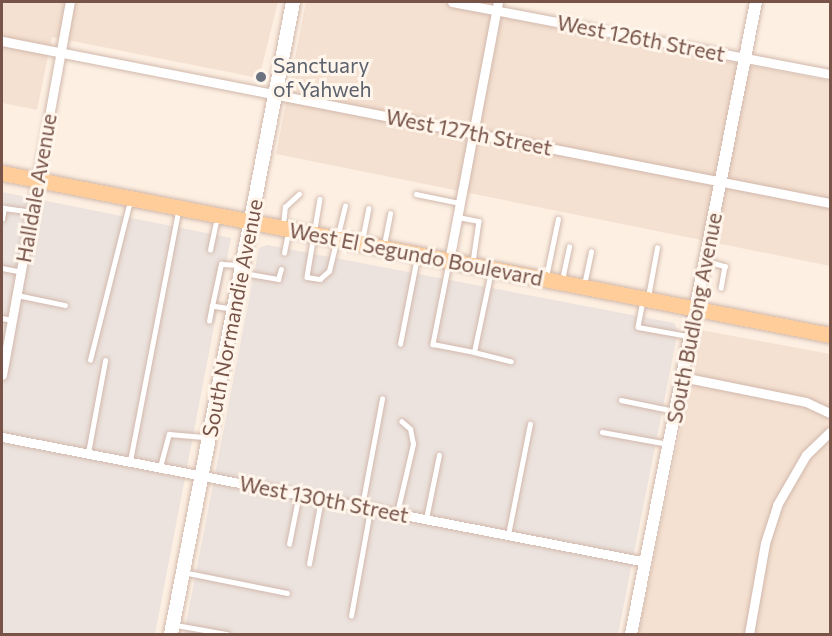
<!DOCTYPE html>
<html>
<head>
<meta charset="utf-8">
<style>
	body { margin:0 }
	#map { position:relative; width:832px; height:636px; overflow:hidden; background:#fdf0e3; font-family:Commissioner,sans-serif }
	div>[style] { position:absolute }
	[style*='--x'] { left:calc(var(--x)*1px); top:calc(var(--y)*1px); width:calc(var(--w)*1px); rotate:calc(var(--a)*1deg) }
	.residential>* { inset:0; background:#f5e1d1 }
	.industrial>* { inset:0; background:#ece3de }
	.roads { filter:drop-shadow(0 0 2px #d1b8ac) drop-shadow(0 0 2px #d1b8ac) }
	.service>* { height:4.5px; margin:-2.25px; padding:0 2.25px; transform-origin:2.25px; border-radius:2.25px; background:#fff }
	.minor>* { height:9px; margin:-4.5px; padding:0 4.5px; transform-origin:4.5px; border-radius:4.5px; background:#fff }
	.tertiary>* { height:12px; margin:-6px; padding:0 6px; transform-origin:6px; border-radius:6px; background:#fff }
	.secondary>* { height:14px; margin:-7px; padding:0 7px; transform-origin:7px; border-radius:7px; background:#fff }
	.primary>* { height:15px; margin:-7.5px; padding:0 7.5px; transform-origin:7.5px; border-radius:7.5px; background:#fecd99 }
	.dots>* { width:16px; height:16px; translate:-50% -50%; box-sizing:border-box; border:3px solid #fff5eb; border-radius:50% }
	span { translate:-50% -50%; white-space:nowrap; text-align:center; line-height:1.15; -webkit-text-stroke:6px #fff5eb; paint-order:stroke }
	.street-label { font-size:21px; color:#775348 }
	.worship-label { font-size:21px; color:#5b616d }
	.left { translate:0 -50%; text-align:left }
	.frame { position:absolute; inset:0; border:3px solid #775348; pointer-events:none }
</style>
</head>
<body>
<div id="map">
	<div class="residential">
		<div style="clip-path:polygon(2px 2px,278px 2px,259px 78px,52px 37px,37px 110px,2px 103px)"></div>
		<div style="clip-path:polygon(306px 2px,450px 2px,449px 7px,830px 81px,830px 266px,276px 154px)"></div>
		<div style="clip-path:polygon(701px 330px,830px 354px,830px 634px,638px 634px)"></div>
	</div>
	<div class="industrial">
		<div style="clip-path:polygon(2px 192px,231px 238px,155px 634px,2px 634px)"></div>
		<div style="clip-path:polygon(267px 245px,674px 323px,678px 331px,618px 634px,184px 634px,259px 248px)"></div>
	</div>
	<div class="roads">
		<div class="service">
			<div style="--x:416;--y:194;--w:45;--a:11.6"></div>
			<div style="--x:320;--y:199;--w:79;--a:99.5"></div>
			<div style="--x:307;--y:277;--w:13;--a:9"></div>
			<div style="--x:320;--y:279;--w:12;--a:-42"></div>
			<div style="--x:329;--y:271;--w:67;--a:-76.2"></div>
			<div style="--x:458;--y:217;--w:21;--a:11"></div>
			<div style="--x:479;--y:221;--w:41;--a:98.3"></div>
			<div style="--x:2;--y:219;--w:11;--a:-80"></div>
			<div style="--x:4;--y:208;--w:27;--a:8"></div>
			<div style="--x:283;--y:225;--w:18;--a:-84"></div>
			<div style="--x:285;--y:207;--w:19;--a:-43"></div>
			<div style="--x:362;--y:241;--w:33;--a:-79"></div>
			<div style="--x:384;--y:245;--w:32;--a:-79"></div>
			<div style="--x:210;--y:250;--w:33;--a:-78"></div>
			<div style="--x:284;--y:253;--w:21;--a:-79"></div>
			<div style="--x:706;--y:261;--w:20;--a:15"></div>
			<div style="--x:725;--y:266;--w:22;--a:100"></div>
			<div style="--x:449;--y:263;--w:83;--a:101.2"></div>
			<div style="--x:433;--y:344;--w:42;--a:11"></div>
			<div style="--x:474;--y:352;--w:83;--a:-78.1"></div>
			<div style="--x:2;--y:268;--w:20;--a:11"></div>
			<div style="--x:244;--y:273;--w:35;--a:10"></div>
			<div style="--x:278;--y:279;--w:10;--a:-73"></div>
			<div style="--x:546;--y:277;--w:59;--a:-78.3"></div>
			<div style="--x:562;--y:280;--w:34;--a:-78"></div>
			<div style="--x:584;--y:285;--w:34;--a:-78"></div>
			<div style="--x:17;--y:295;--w:49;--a:11.8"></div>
			<div style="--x:648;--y:297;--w:50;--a:-79.6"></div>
			<div style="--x:643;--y:301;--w:26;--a:101"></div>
			<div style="--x:638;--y:327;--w:51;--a:10.2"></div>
			<div style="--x:231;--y:309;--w:19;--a:-171"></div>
			<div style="--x:212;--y:306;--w:43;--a:-77.9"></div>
			<div style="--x:221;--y:264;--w:19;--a:3"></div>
			<div style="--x:2;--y:318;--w:10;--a:11"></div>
			<div style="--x:209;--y:321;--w:15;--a:-79"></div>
			<div style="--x:400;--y:344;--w:89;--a:-78.9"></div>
			<div style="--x:474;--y:352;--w:38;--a:14"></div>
			<div style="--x:90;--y:360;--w:164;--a:-75.9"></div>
			<div style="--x:621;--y:400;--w:54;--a:11.7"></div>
			<div style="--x:602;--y:432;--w:67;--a:10.3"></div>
			<div style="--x:88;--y:453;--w:94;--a:-79.5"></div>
			<div style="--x:130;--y:461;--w:255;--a:-79.1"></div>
			<div style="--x:160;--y:467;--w:34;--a:-75"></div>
			<div style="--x:169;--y:434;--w:37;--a:5"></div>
			<div style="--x:362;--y:506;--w:109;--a:-79.4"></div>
			<div style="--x:397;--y:513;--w:71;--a:-76.9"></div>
			<div style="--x:413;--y:444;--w:15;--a:-101"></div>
			<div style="--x:410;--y:429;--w:11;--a:-139"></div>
			<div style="--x:426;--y:519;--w:65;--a:-78.5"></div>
			<div style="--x:508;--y:535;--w:113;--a:-78.8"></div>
			<div style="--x:289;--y:544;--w:51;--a:-78.7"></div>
			<div style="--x:309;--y:564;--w:66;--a:-79.5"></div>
			<div style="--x:183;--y:572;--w:106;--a:11.4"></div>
			<div style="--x:351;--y:616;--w:108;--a:-79.8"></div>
			<div style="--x:176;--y:625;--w:52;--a:10"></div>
		</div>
		<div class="minor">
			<div style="--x:452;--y:2;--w:385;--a:10.8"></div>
			<div style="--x:2;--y:41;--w:844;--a:11.07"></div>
			<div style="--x:449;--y:261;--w:264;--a:-79.3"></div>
			<div style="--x:2;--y:375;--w:379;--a:-79.7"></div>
			<div style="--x:682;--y:377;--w:126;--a:11.4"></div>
			<div style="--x:806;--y:402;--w:26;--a:25"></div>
			<div style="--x:2;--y:437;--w:656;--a:10.98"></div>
			<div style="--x:749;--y:634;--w:92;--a:-80"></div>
			<div style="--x:765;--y:543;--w:40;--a:-72"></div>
			<div style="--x:777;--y:505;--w:58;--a:-59.9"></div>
			<div style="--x:806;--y:455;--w:33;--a:-44"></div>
		</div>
		<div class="tertiary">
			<div style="--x:631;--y:634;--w:644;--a:-78.81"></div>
		</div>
		<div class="secondary">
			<div style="--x:171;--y:634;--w:644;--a:-79.07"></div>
		</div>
		<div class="primary">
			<div style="--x:2;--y:173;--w:844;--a:11.07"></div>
		</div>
	</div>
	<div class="dots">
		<div style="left:261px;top:77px;background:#6b7280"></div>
	</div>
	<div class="street-label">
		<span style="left:641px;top:38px;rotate:11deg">West 126th Street</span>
		<span style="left:469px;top:132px;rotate:11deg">West 127th Street</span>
		<span style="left:36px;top:188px;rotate:-80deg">Halldale Avenue</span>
		<span style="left:416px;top:254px;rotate:11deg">West El Segundo Boulevard</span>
		<span style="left:232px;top:318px;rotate:-79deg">South Normandie Avenue</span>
		<span style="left:694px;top:318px;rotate:-79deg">South Budlong Avenue</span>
		<span style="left:324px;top:499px;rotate:11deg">West 130th Street</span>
	</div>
	<div class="worship-label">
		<span class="left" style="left:273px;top:77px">Sanctuary<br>of Yahweh</span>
	</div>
	<div class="frame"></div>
</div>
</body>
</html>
